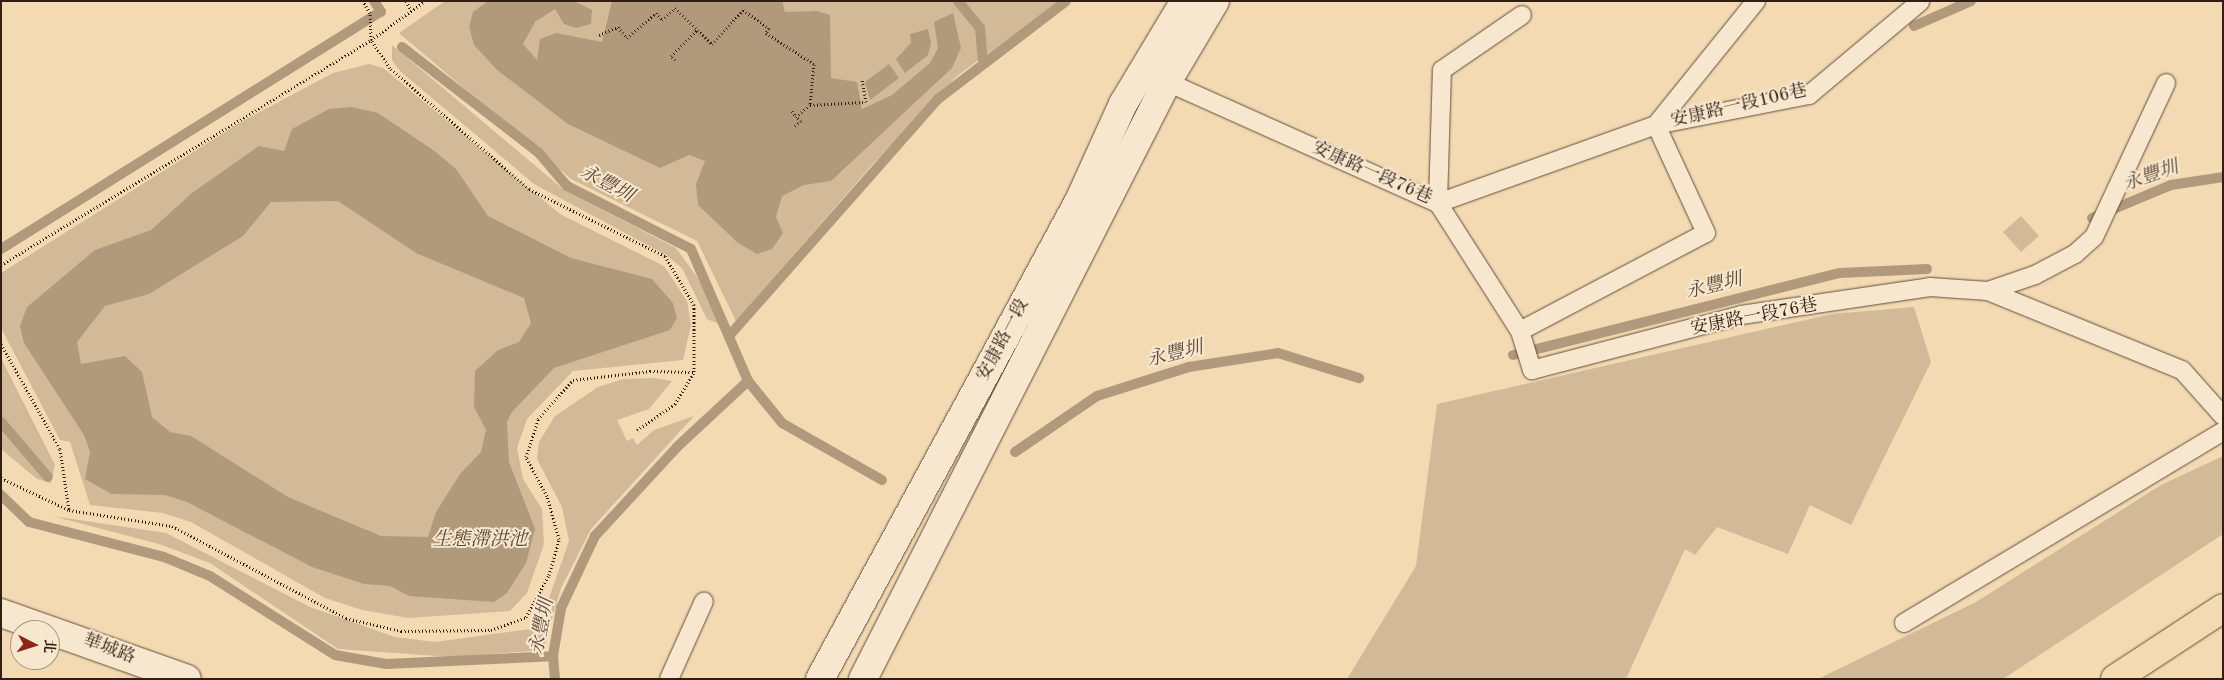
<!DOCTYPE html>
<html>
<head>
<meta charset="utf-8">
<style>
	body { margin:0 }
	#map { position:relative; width:2224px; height:680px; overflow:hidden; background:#f3dab3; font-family:"Old Standard TT","Noto Serif TC",serif }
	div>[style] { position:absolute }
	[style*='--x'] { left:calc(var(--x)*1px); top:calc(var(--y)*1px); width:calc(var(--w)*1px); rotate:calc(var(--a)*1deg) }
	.green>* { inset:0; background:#d2ba98 }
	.water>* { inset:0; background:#b19a7c }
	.stream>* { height:10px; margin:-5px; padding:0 5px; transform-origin:5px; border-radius:5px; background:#b19a7c }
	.path>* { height:3px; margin-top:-1.5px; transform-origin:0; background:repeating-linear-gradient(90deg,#301f12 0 1px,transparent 0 3.5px) }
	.roads { filter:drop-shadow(0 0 1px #614e3a) drop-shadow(0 0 1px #614e3a) }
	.lane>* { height:18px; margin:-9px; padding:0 9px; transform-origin:9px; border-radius:9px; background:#f7e7ce }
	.street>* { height:28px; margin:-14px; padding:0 14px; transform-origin:14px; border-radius:14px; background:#f7e7ce }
	.secondary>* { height:28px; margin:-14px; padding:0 14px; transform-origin:14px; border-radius:14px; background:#f7e7ce }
	.highway>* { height:28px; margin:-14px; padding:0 14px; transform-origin:14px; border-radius:14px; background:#f3dab3 }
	span { translate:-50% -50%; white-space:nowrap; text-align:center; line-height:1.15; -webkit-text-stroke:4px #f7e7ce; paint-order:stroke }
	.street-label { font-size:18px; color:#301f12 }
	.water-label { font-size:19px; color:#5d4a37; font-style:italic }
	.frame { position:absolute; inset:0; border:2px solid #301f12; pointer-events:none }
	.north { position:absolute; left:10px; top:620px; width:50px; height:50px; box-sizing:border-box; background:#f7e7ce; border:1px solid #a79783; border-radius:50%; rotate:95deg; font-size:14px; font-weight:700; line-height:20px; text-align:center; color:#301f12 }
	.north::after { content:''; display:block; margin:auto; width:18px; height:22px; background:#8f2418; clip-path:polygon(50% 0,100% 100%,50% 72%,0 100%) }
</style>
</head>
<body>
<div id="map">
	<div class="green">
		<div style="clip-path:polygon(445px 1px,1070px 1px,992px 59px,988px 53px,957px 76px,871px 166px,736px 321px,697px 241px,571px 179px,399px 33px)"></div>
		<div style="clip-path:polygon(392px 45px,564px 190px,676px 248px,703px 285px,719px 324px,707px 319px,682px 268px,666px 255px,534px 184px,400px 71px,392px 60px)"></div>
		<div style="clip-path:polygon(369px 64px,383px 68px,560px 214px,664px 266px,687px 301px,691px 325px,683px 360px,573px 371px,527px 419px,517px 448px,523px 479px,542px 509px,544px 544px,527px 593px,510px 611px,408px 618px,362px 610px,325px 598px,191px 522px,163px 513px,90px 505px,70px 442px,60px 440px,1px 328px,1px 273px,241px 122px,333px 73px)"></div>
		<div style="clip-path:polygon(2021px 216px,2039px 236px,2021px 252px,2003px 232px)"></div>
		<div style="clip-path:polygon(1914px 307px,1931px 362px,1851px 525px,1810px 505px,1788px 554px,1717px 527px,1695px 555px,1685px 549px,1626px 679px,1347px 679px,1416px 566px,1437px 404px,1832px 314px)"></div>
		<div style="clip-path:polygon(1px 358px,55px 465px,51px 483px,37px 479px,1px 449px)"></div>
		<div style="clip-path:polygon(653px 378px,672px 381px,649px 409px,617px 420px,627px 441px,633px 438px,637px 445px,654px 430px,694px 416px,591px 529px,561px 588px,543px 650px,452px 657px,338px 649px,210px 563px,159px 544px,52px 516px,166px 533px,310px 607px,395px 637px,435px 642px,530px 629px,543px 615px,569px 541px,562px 507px,537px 459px,539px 442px,555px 416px,598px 387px,623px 379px)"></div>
		<div style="clip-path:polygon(2223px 456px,2223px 534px,2003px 679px,1818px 679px,1976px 602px,2161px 485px)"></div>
	</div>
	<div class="water">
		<div style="clip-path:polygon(488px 1px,574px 1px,592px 10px,591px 24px,576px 28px,564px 24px,555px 9px,535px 22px,523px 44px,537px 60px,540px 39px,556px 33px,602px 42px,612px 1px,782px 1px,785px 12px,817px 11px,830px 15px,831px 78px,857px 82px,862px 109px,892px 95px,930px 63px,938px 48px,934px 22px,953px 13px,961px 48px,952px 68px,831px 181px,804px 185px,782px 196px,776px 217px,783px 233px,772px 249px,757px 254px,738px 243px,698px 205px,696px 184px,705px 161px,689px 155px,660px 168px,568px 124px,497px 70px,474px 45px,469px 27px,473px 12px)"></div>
		<div style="clip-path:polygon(928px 29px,931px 43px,928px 55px,905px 73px,896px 59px,911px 43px,910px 34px)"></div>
		<div style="clip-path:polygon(889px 64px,899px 78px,870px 100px,865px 82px)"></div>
		<div style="clip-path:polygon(evenodd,352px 107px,378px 113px,433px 150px,456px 169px,488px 216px,571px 258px,652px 279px,673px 303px,677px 318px,670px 330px,554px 368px,512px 412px,507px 422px,509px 462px,535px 529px,526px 563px,507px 593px,494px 602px,409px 596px,390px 586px,364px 584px,312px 567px,187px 502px,165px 495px,111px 494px,85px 479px,90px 452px,84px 435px,24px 343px,20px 326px,27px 307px,95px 250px,151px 230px,192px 193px,259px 146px,284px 151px,292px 129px,329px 109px,352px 107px,338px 201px,416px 253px,524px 298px,531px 323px,519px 342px,498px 350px,475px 371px,474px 407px,486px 430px,481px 452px,460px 474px,436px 512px,428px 537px,381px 536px,288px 497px,191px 436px,170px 432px,152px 417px,142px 372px,125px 356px,81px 364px,77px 342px,105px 306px,149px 294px,243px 236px,271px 202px,338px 201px)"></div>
	</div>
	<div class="stream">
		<div style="--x:958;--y:1;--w:35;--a:51"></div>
		<div style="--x:980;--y:28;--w:33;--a:85"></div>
		<div style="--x:1914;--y:26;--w:62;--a:-23.7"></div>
		<div style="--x:402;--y:47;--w:172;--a:37.7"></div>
		<div style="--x:538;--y:152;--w:45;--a:49.5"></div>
		<div style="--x:567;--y:186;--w:139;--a:26.9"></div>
		<div style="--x:691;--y:249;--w:144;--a:66.6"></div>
		<div style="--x:748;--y:381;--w:54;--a:51"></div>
		<div style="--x:782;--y:423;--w:115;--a:29.7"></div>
		<div style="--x:2092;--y:218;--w:86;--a:-22.7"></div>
		<div style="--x:2171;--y:185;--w:53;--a:-8.7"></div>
		<div style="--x:1;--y:249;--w:448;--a:-32"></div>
		<div style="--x:381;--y:12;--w:13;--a:-122"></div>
		<div style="--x:729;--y:336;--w:316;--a:-48.6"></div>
		<div style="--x:938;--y:99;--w:161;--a:-37.4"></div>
		<div style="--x:1513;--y:355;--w:337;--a:-14.1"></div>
		<div style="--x:1840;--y:273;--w:87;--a:-2.6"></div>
		<div style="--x:1;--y:422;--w:72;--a:49.5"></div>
		<div style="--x:1015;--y:452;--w:99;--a:-34.3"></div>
		<div style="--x:1097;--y:396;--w:96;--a:-17.5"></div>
		<div style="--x:1189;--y:367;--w:90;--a:-8.9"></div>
		<div style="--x:1278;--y:353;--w:85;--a:17.2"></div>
		<div style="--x:1;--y:495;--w:39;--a:44"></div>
		<div style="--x:29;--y:522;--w:139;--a:14.5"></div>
		<div style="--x:164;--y:557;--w:50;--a:22.4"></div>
		<div style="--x:210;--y:576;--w:148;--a:32.3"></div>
		<div style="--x:335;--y:655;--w:52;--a:10"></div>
		<div style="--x:386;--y:664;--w:167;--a:-2.7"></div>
		<div style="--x:555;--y:679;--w:23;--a:-95"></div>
		<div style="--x:553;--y:656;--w:49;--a:-80.5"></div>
		<div style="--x:561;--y:608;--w:80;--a:-64.7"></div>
		<div style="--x:595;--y:536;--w:121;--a:-47.3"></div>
		<div style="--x:677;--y:447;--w:97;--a:-42.9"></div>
	</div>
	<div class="path">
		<div style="--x:406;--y:1;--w:10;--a:61"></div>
		<div style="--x:599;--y:35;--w:21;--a:-23"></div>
		<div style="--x:618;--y:27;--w:14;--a:51"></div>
		<div style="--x:627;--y:38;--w:38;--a:-41"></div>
		<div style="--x:656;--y:13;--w:9;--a:49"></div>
		<div style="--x:662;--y:20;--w:18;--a:-43"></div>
		<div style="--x:675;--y:8;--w:52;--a:44.2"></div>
		<div style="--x:712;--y:44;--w:46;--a:-47.6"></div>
		<div style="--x:743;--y:10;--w:32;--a:35"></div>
		<div style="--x:769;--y:28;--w:6;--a:121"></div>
		<div style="--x:766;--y:33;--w:57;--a:32.9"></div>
		<div style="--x:814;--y:64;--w:41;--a:95.6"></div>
		<div style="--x:810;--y:105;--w:56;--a:-3.1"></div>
		<div style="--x:866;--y:102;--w:22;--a:-100"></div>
		<div style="--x:675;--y:60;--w:6;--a:-135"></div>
		<div style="--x:671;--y:56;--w:38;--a:-45"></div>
		<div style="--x:792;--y:111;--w:7;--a:56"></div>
		<div style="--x:795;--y:126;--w:8;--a:-40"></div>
		<div style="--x:801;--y:121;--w:6;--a:-141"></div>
		<div style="--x:796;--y:117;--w:18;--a:-41"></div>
		<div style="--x:1;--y:265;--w:433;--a:-31.3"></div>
		<div style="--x:371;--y:40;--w:27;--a:-92"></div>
		<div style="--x:370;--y:13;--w:14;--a:-120"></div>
		<div style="--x:1;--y:344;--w:120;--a:60.7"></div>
		<div style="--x:60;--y:449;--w:62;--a:81.6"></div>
		<div style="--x:637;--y:430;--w:46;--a:-34.4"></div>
		<div style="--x:675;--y:404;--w:37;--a:-59"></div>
		<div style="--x:1;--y:478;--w:75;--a:25.2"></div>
		<div style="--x:69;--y:510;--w:104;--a:8.8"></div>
		<div style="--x:172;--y:526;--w:197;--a:27.9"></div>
		<div style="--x:346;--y:618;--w:57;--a:13.3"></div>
		<div style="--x:401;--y:631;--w:90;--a:-0.6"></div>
		<div style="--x:491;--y:630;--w:37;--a:-20"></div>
		<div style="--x:526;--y:617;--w:48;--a:-61.3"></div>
		<div style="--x:549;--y:575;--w:37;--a:-74"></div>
		<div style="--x:559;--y:539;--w:45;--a:-105.6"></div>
		<div style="--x:547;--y:496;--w:44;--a:-118.3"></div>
		<div style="--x:526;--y:457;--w:40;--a:-72"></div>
		<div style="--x:538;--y:419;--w:52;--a:-48.1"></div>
		<div style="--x:573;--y:380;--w:78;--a:-6.7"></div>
		<div style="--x:650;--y:371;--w:44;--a:1.3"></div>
		<div style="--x:694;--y:372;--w:67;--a:-90"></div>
		<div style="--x:694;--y:305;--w:57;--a:-120.6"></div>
		<div style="--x:665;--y:256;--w:152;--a:-153.8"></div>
		<div style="--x:529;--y:189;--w:184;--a:-139"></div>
		<div style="--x:390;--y:68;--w:34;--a:-124"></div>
		<div style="--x:371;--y:40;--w:67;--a:-35.8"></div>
	</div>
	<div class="roads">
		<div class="lane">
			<div style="--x:1756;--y:1;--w:159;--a:128.9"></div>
			<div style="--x:1656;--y:125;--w:156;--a:-11.1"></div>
			<div style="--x:1809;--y:95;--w:145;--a:-40"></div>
			<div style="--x:1167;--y:82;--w:297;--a:24.1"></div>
			<div style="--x:1438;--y:203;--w:152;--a:57.4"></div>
			<div style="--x:1520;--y:331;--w:210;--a:-27.8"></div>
			<div style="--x:1706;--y:233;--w:119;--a:-114.8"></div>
			<div style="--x:1656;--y:125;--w:232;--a:160.3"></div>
			<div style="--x:1438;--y:203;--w:133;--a:-88.3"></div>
			<div style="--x:1442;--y:70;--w:97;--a:-34.5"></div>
			<div style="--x:1988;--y:291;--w:50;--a:-18.8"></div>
			<div style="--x:2035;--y:275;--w:45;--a:-27.7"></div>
			<div style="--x:2075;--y:254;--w:25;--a:-42"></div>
			<div style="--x:2094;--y:237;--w:170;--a:-64.9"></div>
			<div style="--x:1520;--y:331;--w:41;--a:72.9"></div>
			<div style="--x:1532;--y:370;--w:216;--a:-14.7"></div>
			<div style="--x:1741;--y:315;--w:191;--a:-8.4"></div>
			<div style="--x:1930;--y:287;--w:58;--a:3.9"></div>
			<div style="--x:1988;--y:291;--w:209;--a:22.2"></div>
			<div style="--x:2182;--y:370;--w:62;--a:48.3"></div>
			<div style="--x:1904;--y:623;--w:372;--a:-31"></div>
			<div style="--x:669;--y:679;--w:85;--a:-65.8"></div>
		</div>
		<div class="street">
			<div style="--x:1;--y:613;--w:197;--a:19.5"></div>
		</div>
		<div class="secondary">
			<div style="--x:820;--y:679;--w:544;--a:-61.55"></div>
			<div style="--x:1079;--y:201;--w:107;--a:-65.6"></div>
			<div style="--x:1123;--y:104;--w:120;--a:-59"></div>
			<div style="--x:863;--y:679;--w:670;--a:-63.01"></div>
			<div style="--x:1167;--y:82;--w:94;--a:-59.3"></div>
		</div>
		<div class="highway">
			<div style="--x:2115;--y:679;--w:129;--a:-33.3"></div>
		</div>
	</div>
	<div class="street-label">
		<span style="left:1739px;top:106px;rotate:-13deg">安康路一段106巷</span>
		<span style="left:1372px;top:173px;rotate:24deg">安康路一段76巷</span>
		<span style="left:1754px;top:317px;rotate:-11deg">安康路一段76巷</span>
		<span style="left:1003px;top:340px;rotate:-62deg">安康路一段</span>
		<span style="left:109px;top:649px;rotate:21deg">華城路</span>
	</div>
	<div class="water-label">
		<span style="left:2151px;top:177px;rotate:-19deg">永豐圳</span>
		<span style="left:606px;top:185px;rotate:28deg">永豐圳</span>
		<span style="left:1714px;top:287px;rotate:-14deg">永豐圳</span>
		<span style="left:1175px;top:355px;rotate:-14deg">永豐圳</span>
		<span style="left:480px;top:541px">生態滯洪池</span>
		<span style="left:543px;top:627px;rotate:-79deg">永豐圳</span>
	</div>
	<div class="frame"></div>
	<div class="north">北</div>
</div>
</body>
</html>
